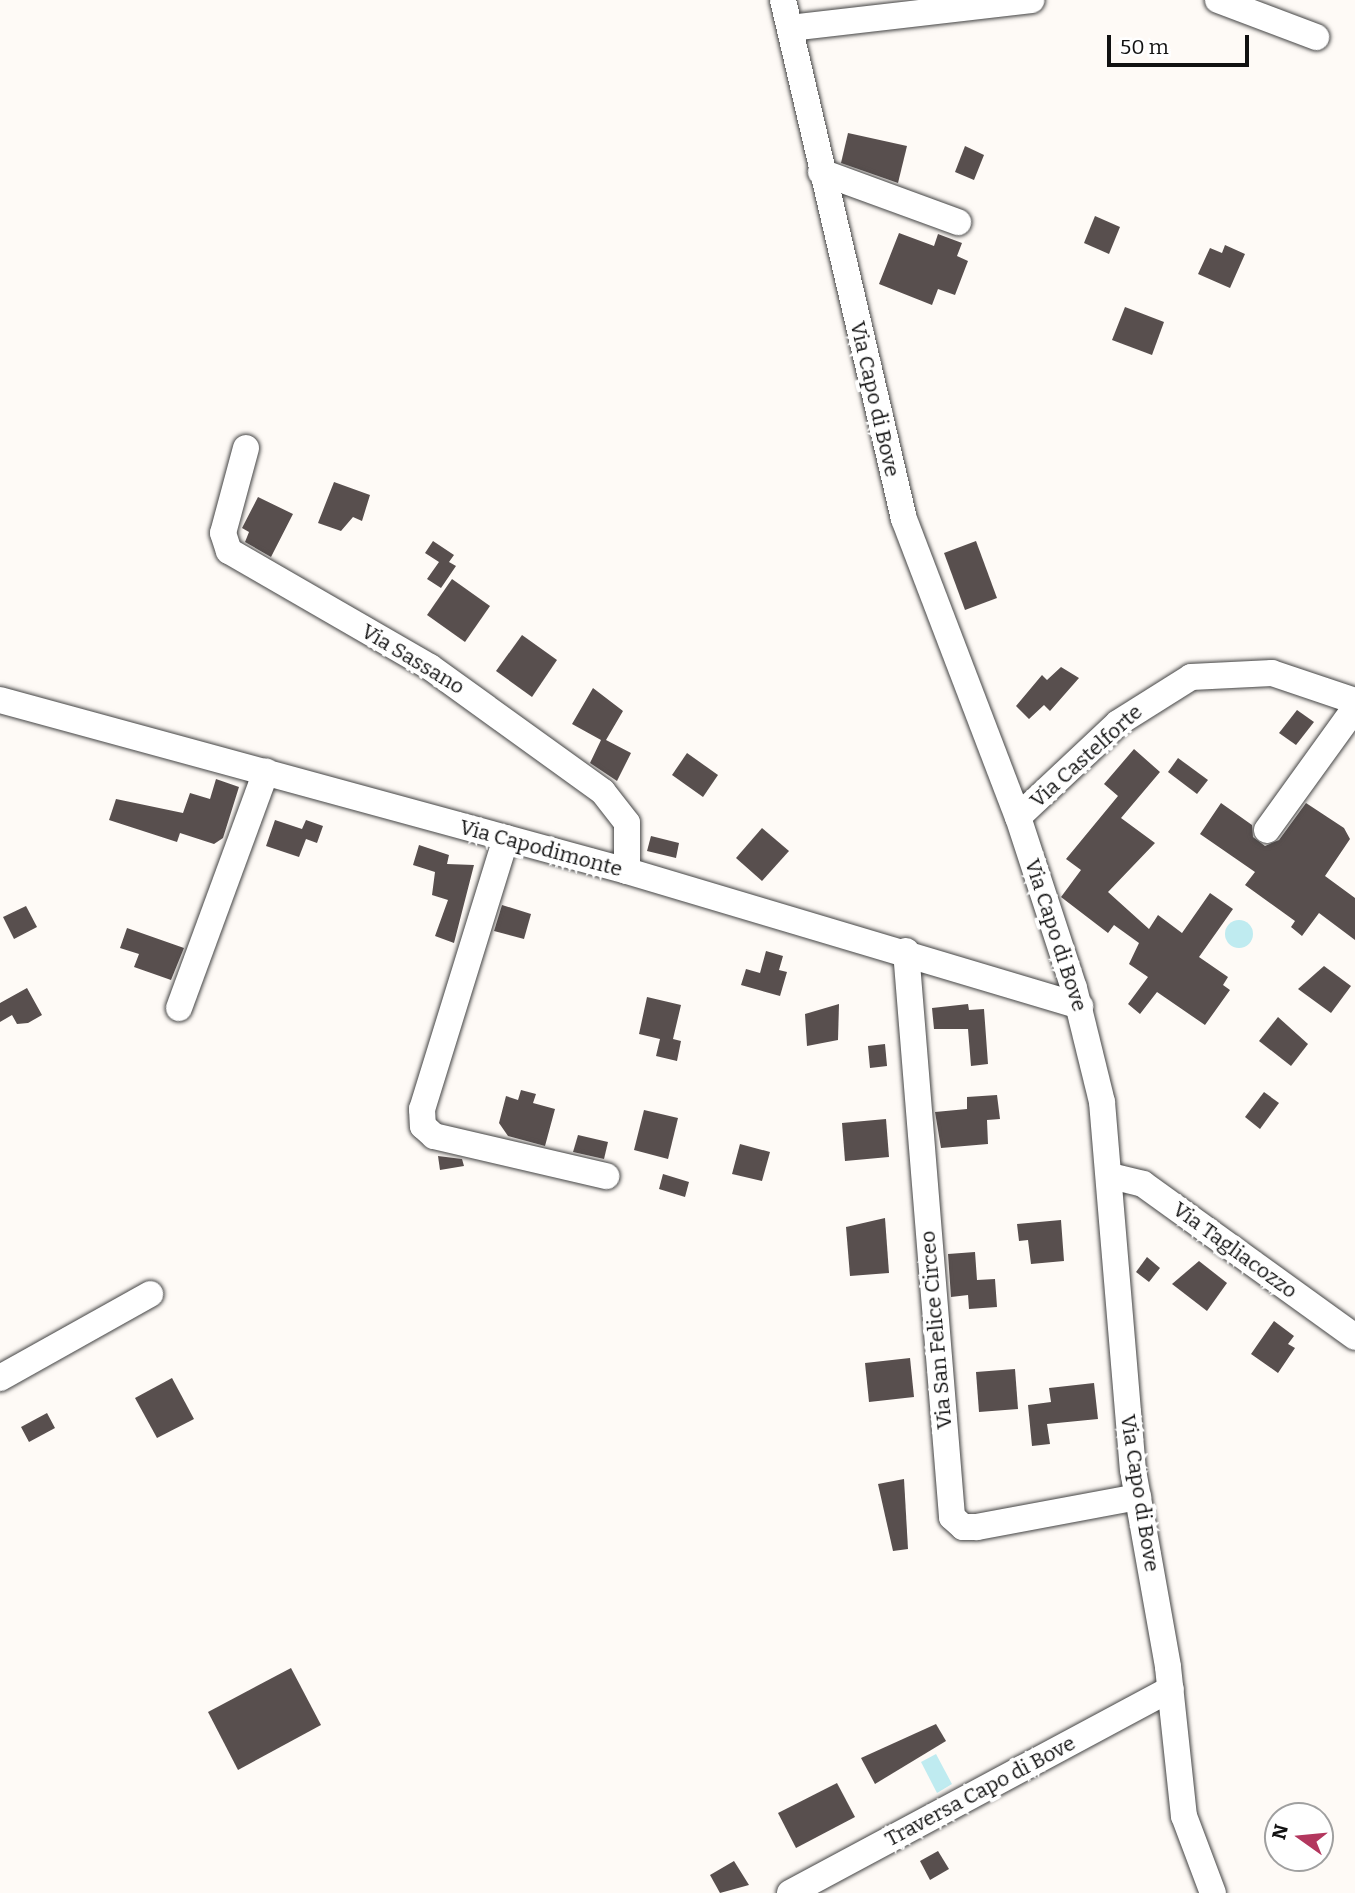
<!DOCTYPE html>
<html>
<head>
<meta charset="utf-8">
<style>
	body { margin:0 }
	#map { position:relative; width:1355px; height:1893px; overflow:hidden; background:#fefaf6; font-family:Bitter,serif }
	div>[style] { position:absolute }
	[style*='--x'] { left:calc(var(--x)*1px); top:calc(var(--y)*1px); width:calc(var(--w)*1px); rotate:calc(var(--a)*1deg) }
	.water>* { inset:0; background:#bfebf0 }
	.round { border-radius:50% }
	.building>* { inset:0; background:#584f4e }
	.roads { filter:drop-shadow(0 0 2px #444) drop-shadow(0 0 2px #444) }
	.minor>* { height:26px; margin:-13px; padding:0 13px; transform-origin:13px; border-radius:13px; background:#fff }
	span { translate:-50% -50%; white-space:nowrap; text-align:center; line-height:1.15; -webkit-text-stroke:7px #fff; paint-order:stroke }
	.street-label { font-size:21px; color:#111 }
	.north { position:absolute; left:1264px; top:1802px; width:70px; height:70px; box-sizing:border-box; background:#fff; border:2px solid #a0a0a0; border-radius:50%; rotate:285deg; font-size:19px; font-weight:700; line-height:28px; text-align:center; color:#111 }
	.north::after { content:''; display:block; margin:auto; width:24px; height:32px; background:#b3375e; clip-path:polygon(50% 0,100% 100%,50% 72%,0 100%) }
	.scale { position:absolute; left:1107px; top:35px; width:142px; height:32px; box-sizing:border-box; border:4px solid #111; border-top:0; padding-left:9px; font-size:21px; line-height:24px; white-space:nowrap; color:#111; -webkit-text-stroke:5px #fff; paint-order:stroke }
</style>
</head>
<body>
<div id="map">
	<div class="water">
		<div class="round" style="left:1225px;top:920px;width:28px;height:28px"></div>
		<div style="clip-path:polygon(936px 1754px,952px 1784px,937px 1793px,921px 1762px)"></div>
	</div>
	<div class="building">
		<div style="clip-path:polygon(848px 133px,907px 146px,898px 183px,841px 163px)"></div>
		<div style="clip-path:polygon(965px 146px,984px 155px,974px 180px,955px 172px)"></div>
		<div style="clip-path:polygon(1095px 216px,1120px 227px,1109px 254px,1084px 243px)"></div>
		<div style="clip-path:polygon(899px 233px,934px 246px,938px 234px,962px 243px,957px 256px,968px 261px,955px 295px,938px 289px,932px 305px,879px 284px)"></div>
		<div style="clip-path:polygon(1225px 245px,1245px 254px,1230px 288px,1198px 274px,1210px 248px,1222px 253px)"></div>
		<div style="clip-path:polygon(1125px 307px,1164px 322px,1152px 355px,1112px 340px)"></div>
		<div style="clip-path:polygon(334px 482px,370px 495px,362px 521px,353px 517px,341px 531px,318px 523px)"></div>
		<div style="clip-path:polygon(258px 497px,293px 514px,271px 557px,245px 542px,249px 532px,242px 528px)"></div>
		<div style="clip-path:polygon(433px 541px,454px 555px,449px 562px,456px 566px,441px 588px,427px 579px,439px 562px,425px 553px)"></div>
		<div style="clip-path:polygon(976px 541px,997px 598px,965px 610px,944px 553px)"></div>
		<div style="clip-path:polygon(452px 579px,490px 606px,465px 642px,427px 615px)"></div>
		<div style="clip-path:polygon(522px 635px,557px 660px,532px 697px,496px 671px)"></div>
		<div style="clip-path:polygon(1061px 667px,1079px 678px,1050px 711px,1044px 705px,1029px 719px,1016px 706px,1042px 675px,1047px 680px)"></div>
		<div style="clip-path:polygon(593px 688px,623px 711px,606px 740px,631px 753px,617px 781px,590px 763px,601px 740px,572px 724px)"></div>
		<div style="clip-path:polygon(1297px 710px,1314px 722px,1296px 745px,1279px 733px)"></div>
		<div style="clip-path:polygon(1134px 749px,1160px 772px,1121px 818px,1155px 843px,1108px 892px,1149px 929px,1158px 915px,1182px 933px,1210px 893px,1233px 909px,1199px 957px,1228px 977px,1223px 985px,1230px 990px,1205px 1025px,1157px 992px,1140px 1014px,1128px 1004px,1148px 977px,1129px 964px,1139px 943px,1114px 925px,1108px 933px,1061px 897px,1081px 870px,1066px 859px,1118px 796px,1104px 784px)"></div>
		<div style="clip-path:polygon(687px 753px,718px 775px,703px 797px,672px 775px)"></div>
		<div style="clip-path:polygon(1178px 758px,1208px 780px,1197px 794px,1168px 772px)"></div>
		<div style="clip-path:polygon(216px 779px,239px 787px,223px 838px,214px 844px,180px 833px,177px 842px,109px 820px,116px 799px,183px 813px,190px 793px,210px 799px)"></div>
		<div style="clip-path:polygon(1221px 803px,1252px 825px,1253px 837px,1265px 846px,1279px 840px,1306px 803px,1344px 828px,1350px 839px,1325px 876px,1355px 898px,1355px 940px,1319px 913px,1302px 936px,1291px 927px,1295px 921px,1245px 885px,1255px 872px,1200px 834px)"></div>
		<div style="clip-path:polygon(275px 820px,302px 829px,306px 820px,323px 826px,317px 843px,306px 839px,299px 857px,266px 846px)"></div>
		<div style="clip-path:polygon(762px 828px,789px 851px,762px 881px,736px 858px)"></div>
		<div style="clip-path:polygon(651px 836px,679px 843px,676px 858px,647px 851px)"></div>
		<div style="clip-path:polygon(419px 845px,449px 855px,447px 864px,474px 865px,454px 943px,435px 936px,448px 900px,432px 895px,435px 872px,413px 865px)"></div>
		<div style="clip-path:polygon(502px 905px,531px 914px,524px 939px,494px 931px)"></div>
		<div style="clip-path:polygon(26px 906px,37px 927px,14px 939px,3px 917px)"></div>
		<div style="clip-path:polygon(127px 928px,184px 948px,171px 980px,134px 967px,139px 954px,120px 948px)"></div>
		<div style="clip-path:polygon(766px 951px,783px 956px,779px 970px,787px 972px,780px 996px,741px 985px,746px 969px,760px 973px)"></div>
		<div style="clip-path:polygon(1324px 966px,1351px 986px,1331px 1013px,1298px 989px)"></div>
		<div style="clip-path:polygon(27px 988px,42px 1015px,28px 1023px,17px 1024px,12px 1015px,0 1022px,0 1003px)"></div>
		<div style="clip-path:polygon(647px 997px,681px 1005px,673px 1039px,681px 1041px,677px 1061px,656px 1056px,660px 1039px,639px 1034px)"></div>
		<div style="clip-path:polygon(839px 1004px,838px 1040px,807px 1046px,805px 1014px)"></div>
		<div style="clip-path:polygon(968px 1004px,969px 1010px,984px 1009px,988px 1064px,971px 1066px,968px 1029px,934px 1029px,932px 1008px)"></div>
		<div style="clip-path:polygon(1278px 1017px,1308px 1044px,1291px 1066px,1259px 1041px)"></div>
		<div style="clip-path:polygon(885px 1044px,887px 1066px,870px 1068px,868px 1046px)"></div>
		<div style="clip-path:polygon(521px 1090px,536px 1094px,533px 1103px,555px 1109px,545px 1146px,508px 1136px,499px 1123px,506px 1096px,518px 1100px)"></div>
		<div style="clip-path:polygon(1264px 1092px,1279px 1103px,1260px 1129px,1245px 1117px)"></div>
		<div style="clip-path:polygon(997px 1095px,1000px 1119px,987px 1120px,988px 1144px,941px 1148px,935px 1112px,967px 1109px,967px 1097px)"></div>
		<div style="clip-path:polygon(644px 1110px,678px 1118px,668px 1159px,634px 1150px)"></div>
		<div style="clip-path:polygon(886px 1119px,889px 1157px,845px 1161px,842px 1123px)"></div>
		<div style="clip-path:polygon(578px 1135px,608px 1142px,604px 1159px,573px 1152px)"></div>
		<div style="clip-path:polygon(740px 1144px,770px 1152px,762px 1181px,732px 1174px)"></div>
		<div style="clip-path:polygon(438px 1156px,462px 1159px,464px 1166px,440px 1170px)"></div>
		<div style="clip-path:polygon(663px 1174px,689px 1182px,685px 1197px,659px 1189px)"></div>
		<div style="clip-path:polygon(885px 1218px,889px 1273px,850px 1276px,846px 1227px)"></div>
		<div style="clip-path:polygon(1061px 1220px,1064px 1261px,1031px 1264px,1028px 1240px,1019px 1241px,1017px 1224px)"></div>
		<div style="clip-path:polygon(975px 1252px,977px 1280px,995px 1279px,997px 1307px,969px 1309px,968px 1295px,951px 1297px,948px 1254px)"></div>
		<div style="clip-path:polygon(1147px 1257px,1160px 1268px,1149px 1282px,1136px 1272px)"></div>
		<div style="clip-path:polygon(1199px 1261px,1227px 1283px,1207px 1311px,1172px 1284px)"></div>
		<div style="clip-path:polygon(1274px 1321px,1294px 1336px,1288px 1344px,1295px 1348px,1278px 1373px,1251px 1354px)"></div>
		<div style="clip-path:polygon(910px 1358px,914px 1397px,869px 1402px,865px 1363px)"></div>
		<div style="clip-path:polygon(1015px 1369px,1018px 1409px,979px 1412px,976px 1372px)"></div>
		<div style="clip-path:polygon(172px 1378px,194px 1419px,157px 1438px,135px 1398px)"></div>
		<div style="clip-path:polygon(1094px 1383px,1098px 1419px,1047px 1424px,1050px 1444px,1032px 1446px,1028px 1405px,1051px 1402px,1049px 1388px)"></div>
		<div style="clip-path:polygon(47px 1413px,55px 1428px,29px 1442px,21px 1427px)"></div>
		<div style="clip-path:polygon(904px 1479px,908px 1549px,893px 1551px,878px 1484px)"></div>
		<div style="clip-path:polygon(291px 1668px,321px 1725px,238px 1770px,208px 1712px)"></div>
		<div style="clip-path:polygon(936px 1724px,946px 1741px,875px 1784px,861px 1758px)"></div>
		<div style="clip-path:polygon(837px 1783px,855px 1817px,796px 1848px,778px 1813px)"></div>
		<div style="clip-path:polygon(938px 1851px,949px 1869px,930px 1880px,920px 1861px)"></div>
		<div style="clip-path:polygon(734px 1861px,749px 1885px,720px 1893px,710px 1875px)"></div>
	</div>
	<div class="roads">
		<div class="minor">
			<div style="--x:783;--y:0;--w:533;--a:76.88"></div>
			<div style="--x:904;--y:519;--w:319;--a:69.1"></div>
			<div style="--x:1018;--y:817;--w:180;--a:71.9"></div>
			<div style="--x:1074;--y:988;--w:117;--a:76.2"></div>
			<div style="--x:1102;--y:1102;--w:369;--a:85.2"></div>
			<div style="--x:1133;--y:1470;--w:200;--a:79.9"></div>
			<div style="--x:1168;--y:1667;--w:150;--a:83.9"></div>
			<div style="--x:1184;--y:1816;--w:82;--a:69.4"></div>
			<div style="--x:1218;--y:0;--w:105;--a:20.7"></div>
			<div style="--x:790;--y:28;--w:243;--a:-6.6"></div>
			<div style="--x:821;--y:172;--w:146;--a:20.1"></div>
			<div style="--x:246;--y:448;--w:88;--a:105.1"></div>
			<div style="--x:223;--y:533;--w:19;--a:72"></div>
			<div style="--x:229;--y:551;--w:232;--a:30"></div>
			<div style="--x:430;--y:667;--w:213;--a:35.8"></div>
			<div style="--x:603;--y:792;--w:39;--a:52"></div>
			<div style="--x:627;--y:823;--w:48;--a:90"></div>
			<div style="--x:0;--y:700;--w:650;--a:15.26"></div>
			<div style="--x:627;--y:871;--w:473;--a:16.6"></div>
			<div style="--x:1018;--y:817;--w:137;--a:-43.2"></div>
			<div style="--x:1118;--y:723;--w:86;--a:-32.2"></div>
			<div style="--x:1191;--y:677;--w:81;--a:-2.8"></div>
			<div style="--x:1272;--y:673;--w:88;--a:18.6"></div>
			<div style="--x:1267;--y:830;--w:150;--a:-54.2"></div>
			<div style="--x:506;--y:838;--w:284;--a:107.2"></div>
			<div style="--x:422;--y:1109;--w:17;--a:87"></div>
			<div style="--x:423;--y:1126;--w:15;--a:42"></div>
			<div style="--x:434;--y:1136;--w:177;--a:13.1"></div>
			<div style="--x:906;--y:951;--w:568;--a:85.35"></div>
			<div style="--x:952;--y:1517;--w:15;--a:42"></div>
			<div style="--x:963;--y:1527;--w:14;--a:0"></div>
			<div style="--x:977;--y:1527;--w:164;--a:-10.6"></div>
			<div style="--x:179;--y:1008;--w:252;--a:-69.8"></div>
			<div style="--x:1111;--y:1176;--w:33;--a:14"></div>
			<div style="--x:1143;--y:1184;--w:261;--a:35.8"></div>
			<div style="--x:0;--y:1378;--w:172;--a:-29.2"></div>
			<div style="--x:790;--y:1893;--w:432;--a:-28.2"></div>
		</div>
	</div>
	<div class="street-label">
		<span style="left:875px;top:399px;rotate:77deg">Via Capo di Bove</span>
		<span style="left:413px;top:659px;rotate:31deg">Via Sassano</span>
		<span style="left:1086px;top:756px;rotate:-42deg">Via Castelforte</span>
		<span style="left:541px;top:848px;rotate:15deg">Via Capodimonte</span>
		<span style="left:1056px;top:935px;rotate:72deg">Via Capo di Bove</span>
		<span style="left:1235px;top:1250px;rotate:36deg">Via Tagliacozzo</span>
		<span style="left:936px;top:1330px;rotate:-95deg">Via San Felice Circeo</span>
		<span style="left:1140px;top:1493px;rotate:81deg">Via Capo di Bove</span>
		<span style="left:980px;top:1791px;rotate:-28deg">Traversa Capo di Bove</span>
	</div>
	<div class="north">N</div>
	<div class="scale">50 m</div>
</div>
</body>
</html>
